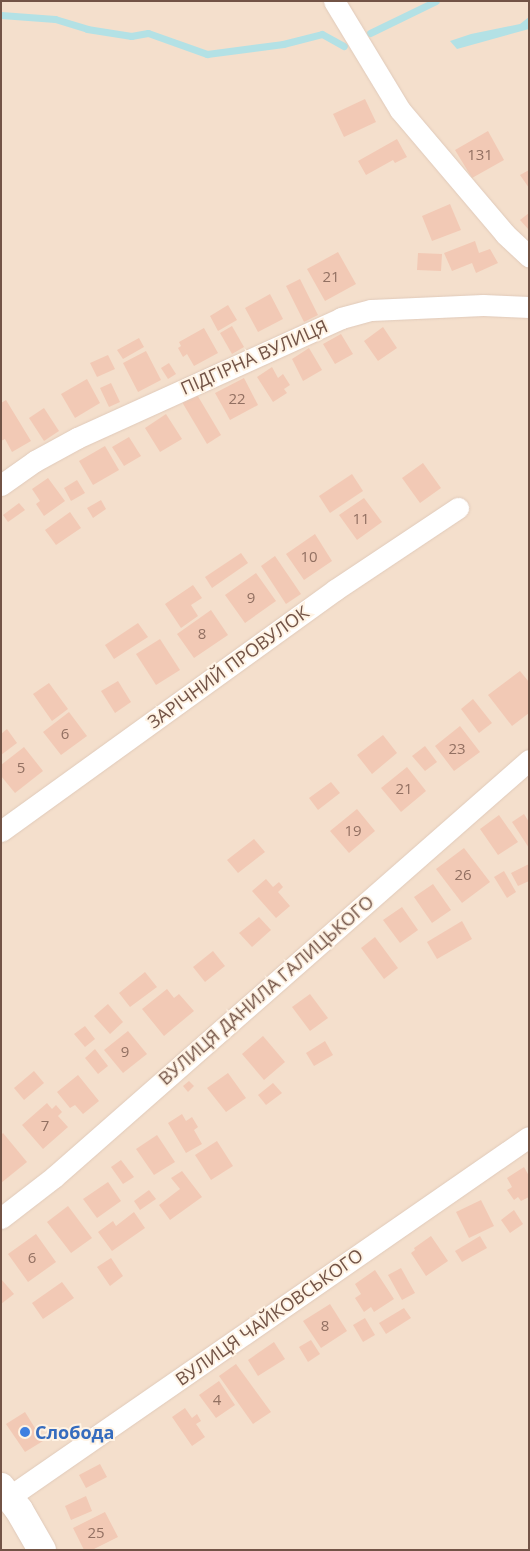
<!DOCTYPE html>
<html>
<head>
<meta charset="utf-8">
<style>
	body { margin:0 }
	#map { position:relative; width:530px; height:1551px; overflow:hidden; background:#fceede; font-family:"Open Sans",sans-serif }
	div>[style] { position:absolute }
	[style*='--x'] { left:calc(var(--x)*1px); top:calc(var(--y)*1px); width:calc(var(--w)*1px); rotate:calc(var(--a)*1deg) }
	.residential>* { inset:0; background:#f4dfcc }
	.water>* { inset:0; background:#b3e1e5 }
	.stream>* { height:7px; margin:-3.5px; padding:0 3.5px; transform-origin:3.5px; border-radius:3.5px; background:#b3e1e5 }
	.building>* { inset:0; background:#f2c9b5 }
	.roads { filter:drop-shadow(0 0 1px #e0caba) drop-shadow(0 0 1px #e0caba) }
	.minor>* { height:21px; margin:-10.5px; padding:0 10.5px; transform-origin:10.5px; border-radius:10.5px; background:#fff }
	.tertiary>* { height:28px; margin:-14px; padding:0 14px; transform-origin:14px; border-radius:14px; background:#fff }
	.dots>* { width:14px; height:14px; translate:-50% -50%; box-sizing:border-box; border:2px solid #fff3e4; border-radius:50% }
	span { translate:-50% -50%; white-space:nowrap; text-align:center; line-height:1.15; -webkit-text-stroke:4px #fff3e4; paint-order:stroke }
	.number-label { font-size:15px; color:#927062 }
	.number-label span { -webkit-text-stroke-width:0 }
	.street-label { font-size:18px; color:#725346 }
	.shop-label { font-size:18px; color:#366cbe; font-weight:700 }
	.left { translate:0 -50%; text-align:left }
	.frame { position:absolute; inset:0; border:2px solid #725346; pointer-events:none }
</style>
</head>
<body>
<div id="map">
	<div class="residential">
		<div style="clip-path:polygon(1px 1px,529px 1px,529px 1550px,1px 1550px)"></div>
	</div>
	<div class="water">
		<div style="clip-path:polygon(529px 17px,529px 29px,457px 49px,450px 41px,471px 34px,520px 24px)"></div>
	</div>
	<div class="stream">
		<div style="--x:1;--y:15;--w:54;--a:4.2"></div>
		<div style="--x:55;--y:19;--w:34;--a:17"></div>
		<div style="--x:87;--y:29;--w:45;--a:9"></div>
		<div style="--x:131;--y:36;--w:17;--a:-10"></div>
		<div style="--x:148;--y:33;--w:63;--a:19.6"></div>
		<div style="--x:207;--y:54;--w:77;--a:-7.5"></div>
		<div style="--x:283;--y:44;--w:40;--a:-14.4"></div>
		<div style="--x:322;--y:34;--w:25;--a:29"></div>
		<div style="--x:370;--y:33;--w:73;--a:-25.9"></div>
	</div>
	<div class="building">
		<div style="clip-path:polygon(365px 99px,376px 122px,344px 137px,333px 114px)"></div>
		<div style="clip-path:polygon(488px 131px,504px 160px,472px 178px,455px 150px)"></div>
		<div style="clip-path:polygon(397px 139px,407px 157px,395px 163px,393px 160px,366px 175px,358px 161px)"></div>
		<div style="clip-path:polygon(529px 170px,529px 188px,520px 175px)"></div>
		<div style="clip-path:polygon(450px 204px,461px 230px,432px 241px,422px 216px)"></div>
		<div style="clip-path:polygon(529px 213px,529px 230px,520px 220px)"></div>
		<div style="clip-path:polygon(475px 241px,479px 253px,490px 249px,498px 263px,476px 273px,472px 263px,452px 271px,444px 253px)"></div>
		<div style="clip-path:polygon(338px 252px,356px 284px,325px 301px,307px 269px)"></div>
		<div style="clip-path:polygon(418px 253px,442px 254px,441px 271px,417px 270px)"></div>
		<div style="clip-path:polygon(300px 279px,318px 315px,304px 322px,286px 286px)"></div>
		<div style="clip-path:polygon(270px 294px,283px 319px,258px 332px,245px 308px)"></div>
		<div style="clip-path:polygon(228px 305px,237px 320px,218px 331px,210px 316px)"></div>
		<div style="clip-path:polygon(232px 326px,244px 347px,232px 354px,220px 333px)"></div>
		<div style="clip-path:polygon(383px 327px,397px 348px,378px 361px,364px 341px)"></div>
		<div style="clip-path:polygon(204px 328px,218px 353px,194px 366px,187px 354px,183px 357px,178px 348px,181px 346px,179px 342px)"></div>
		<div style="clip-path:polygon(341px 334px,353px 354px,335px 364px,323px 344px)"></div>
		<div style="clip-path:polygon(139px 338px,144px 347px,123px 359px,117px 350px)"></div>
		<div style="clip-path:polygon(309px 348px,322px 370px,303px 381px,292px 359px)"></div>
		<div style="clip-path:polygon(146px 351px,161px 380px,138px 392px,123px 363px)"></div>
		<div style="clip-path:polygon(108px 355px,115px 369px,97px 377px,90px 363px)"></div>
		<div style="clip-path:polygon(169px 363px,176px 374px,168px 379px,161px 368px)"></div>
		<div style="clip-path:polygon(272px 367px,278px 378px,283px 374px,290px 385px,284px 389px,287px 393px,273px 402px,257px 377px)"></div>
		<div style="clip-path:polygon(244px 378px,258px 405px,230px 420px,215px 393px)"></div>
		<div style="clip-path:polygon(87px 379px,100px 403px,75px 418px,61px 394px)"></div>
		<div style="clip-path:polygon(111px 383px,120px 402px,109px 407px,100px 388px)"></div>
		<div style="clip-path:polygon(196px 393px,221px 435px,207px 444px,182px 402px)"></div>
		<div style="clip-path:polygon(6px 400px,31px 441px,12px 452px,5px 439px,1px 441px,1px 403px)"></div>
		<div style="clip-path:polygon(44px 408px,59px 431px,44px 441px,29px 418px)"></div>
		<div style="clip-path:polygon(166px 414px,182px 439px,160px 452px,145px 428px)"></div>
		<div style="clip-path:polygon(129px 437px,141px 456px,124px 466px,112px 447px)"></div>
		<div style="clip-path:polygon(105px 446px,119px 470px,93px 485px,79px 461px)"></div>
		<div style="clip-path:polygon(423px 463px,441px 488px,420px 503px,402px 478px)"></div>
		<div style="clip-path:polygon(352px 474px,363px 491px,330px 513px,319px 496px)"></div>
		<div style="clip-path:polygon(48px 478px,65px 501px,44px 516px,36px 504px,40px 501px,32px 489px)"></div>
		<div style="clip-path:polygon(77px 480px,85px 493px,71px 501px,64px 488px)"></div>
		<div style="clip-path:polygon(364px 498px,382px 522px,357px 540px,339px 515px)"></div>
		<div style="clip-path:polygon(101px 500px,106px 509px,93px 518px,87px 508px)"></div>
		<div style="clip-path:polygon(19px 503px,25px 510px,8px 522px,3px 515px)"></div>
		<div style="clip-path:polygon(70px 512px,81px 528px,56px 545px,45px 530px)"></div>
		<div style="clip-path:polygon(315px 534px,332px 561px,304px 580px,286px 554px)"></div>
		<div style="clip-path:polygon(241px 553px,248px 563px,212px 588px,205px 577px)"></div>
		<div style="clip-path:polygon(275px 556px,301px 594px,286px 604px,261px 566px)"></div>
		<div style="clip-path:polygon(256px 573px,276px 601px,245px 623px,225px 595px)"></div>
		<div style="clip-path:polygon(193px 585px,202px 598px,191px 605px,198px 616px,181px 628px,165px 604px)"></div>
		<div style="clip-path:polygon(211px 610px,228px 635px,194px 658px,177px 634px)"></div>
		<div style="clip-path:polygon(138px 623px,148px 637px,114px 659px,105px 645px)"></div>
		<div style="clip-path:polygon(160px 639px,180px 670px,156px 685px,136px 654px)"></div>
		<div style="clip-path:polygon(520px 671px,529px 682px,529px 713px,512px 726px,488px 695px)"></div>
		<div style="clip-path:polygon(118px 681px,131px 702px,115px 713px,101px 691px)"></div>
		<div style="clip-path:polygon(49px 683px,68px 709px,52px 721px,33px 694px)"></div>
		<div style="clip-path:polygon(473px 699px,492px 723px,479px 733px,461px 709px)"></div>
		<div style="clip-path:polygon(69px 712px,87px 736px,61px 755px,43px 732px)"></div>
		<div style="clip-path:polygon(460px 726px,480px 752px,454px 771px,435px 746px)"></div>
		<div style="clip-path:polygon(7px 729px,17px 743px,1px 755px,1px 734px)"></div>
		<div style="clip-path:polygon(383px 735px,397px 753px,372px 774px,357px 755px)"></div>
		<div style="clip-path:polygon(425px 746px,437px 762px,425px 771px,412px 756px)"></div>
		<div style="clip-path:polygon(24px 747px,43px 771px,15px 793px,1px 776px,1px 765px)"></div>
		<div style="clip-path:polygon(407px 767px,426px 791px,401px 812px,381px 788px)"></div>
		<div style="clip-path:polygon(331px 782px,340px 793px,318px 810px,309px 798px)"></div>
		<div style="clip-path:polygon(357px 809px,375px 831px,349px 853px,330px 831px)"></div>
		<div style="clip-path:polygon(524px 814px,529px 822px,529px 848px,512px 822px)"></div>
		<div style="clip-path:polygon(499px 815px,518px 842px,498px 855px,480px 829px)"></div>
		<div style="clip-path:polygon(254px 839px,265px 852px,238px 873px,227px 860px)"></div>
		<div style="clip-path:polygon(464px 848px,490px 882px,462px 903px,436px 869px)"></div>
		<div style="clip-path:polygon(529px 864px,529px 881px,518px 886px,511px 873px)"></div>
		<div style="clip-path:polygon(504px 871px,516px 892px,507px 898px,494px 877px)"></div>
		<div style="clip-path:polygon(266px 879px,273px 887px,279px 882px,283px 887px,278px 892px,290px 906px,276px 918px,252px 891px)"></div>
		<div style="clip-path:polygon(433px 884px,451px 910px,432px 923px,414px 897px)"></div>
		<div style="clip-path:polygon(402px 907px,418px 930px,400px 943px,383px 920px)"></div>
		<div style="clip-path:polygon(259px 917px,271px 930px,252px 947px,239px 933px)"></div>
		<div style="clip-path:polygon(462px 921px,472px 939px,437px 959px,427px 942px)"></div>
		<div style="clip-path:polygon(375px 937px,398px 968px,384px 979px,361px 948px)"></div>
		<div style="clip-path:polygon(213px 951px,225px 966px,205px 982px,193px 967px)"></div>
		<div style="clip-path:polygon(145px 972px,157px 987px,130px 1007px,119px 993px)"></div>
		<div style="clip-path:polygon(167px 989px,174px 998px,179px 994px,194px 1011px,164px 1036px,142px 1009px)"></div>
		<div style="clip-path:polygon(310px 994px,328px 1018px,310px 1031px,292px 1007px)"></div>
		<div style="clip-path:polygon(108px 1004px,123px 1022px,110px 1034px,94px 1016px)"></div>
		<div style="clip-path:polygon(85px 1026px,95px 1039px,85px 1047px,74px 1034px)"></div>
		<div style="clip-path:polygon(128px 1031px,147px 1054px,123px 1073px,104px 1050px)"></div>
		<div style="clip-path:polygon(263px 1036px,285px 1062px,264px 1080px,242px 1054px)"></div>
		<div style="clip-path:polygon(325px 1041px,333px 1055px,314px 1066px,306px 1053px)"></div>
		<div style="clip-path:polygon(95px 1049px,108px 1066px,98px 1074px,85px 1058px)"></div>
		<div style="clip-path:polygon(34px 1071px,44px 1083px,24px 1100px,14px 1088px)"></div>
		<div style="clip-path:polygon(228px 1073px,246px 1098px,226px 1112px,207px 1088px)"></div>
		<div style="clip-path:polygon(78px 1075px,99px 1101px,83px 1114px,75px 1105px,70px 1108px,57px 1092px)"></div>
		<div style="clip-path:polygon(189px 1081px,194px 1086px,188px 1092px,183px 1086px)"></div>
		<div style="clip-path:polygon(273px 1083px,282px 1093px,266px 1105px,258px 1095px)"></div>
		<div style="clip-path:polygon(47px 1103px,52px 1109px,56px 1105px,62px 1112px,58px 1116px,68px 1127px,43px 1149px,22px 1125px)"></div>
		<div style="clip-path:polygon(182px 1114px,186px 1121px,192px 1117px,198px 1127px,194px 1130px,202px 1144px,186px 1153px,168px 1123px)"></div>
		<div style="clip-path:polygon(3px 1133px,27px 1162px,1px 1183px,1px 1135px)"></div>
		<div style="clip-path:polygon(157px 1135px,175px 1162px,154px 1175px,136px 1149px)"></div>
		<div style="clip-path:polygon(217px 1141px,233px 1166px,211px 1180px,195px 1155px)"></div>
		<div style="clip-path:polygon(121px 1160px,134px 1177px,123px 1184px,111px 1167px)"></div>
		<div style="clip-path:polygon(524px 1167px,529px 1176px,529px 1197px,521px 1201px,518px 1197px,514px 1200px,507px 1190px,512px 1187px,507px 1178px)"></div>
		<div style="clip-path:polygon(182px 1171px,202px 1197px,170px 1220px,159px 1205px,180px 1189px,171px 1178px)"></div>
		<div style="clip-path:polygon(108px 1182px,121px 1201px,97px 1218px,83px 1199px)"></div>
		<div style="clip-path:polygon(149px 1190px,156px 1199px,140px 1210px,134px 1201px)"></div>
		<div style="clip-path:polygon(481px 1200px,494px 1226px,469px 1238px,456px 1212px)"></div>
		<div style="clip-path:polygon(68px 1206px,92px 1238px,71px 1253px,47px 1222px)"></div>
		<div style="clip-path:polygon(514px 1210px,523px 1224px,510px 1233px,501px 1220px)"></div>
		<div style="clip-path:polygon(134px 1212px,145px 1228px,112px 1251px,98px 1232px,113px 1221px,116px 1226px)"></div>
		<div style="clip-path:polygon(36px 1234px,56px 1262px,28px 1282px,8px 1254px)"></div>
		<div style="clip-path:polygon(431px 1236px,448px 1261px,426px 1276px,411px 1253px,415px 1250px,414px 1248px)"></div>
		<div style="clip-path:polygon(480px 1236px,487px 1248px,462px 1262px,455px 1251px)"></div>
		<div style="clip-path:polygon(111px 1258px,123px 1276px,110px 1286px,97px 1267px)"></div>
		<div style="clip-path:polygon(401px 1268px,415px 1293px,402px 1300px,388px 1275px)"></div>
		<div style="clip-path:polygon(375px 1270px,394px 1299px,374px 1312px,371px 1307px,364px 1312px,355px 1298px,361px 1294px,355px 1284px)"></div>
		<div style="clip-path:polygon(1px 1279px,14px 1294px,1px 1304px)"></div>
		<div style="clip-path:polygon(62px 1282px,74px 1298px,43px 1319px,32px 1303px)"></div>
		<div style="clip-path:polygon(330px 1304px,347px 1331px,321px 1348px,303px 1321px)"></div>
		<div style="clip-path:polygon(404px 1308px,411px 1318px,386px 1334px,379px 1323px)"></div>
		<div style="clip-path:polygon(365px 1318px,375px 1335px,363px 1342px,353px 1325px)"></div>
		<div style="clip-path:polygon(311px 1340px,320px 1354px,308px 1362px,299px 1347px)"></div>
		<div style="clip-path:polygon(274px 1342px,285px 1359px,258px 1376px,248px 1360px)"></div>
		<div style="clip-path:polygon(236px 1364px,271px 1412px,253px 1424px,219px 1376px)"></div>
		<div style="clip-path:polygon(219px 1381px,235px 1405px,216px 1418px,199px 1395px)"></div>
		<div style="clip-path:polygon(185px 1408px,192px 1418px,197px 1414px,201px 1421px,196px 1424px,205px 1437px,192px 1446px,172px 1417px)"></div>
		<div style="clip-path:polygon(25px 1412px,43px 1441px,25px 1452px,6px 1424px)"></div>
		<div style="clip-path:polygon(100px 1464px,107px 1477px,86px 1488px,79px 1475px)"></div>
		<div style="clip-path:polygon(86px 1496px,92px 1511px,71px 1520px,65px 1506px)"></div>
		<div style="clip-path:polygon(105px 1512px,118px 1537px,92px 1550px,84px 1550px,73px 1528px)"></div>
	</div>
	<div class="roads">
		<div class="minor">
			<div style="--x:334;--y:1;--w:127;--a:58.8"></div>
			<div style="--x:400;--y:110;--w:162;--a:49.7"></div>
			<div style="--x:505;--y:234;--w:33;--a:43"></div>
			<div style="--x:1;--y:485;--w:42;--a:-35.2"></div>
			<div style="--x:35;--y:461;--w:48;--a:-28.7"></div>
			<div style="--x:77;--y:438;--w:290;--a:-24.4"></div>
			<div style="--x:341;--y:318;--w:31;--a:-15"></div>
			<div style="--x:371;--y:310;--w:112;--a:-2.6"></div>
			<div style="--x:483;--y:305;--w:46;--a:2.5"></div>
			<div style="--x:1;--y:831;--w:412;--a:-35.8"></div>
			<div style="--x:335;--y:590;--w:148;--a:-33.7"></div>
			<div style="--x:1;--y:1218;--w:67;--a:-37.7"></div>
			<div style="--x:54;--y:1177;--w:632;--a:-41.28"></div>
			<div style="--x:9;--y:1497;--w:632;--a:-34.7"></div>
		</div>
		<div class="tertiary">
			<div style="--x:1;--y:1487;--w:29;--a:52"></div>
			<div style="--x:19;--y:1510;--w:46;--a:60.1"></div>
		</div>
	</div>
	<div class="dots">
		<div style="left:25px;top:1432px;background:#3f7fe0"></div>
	</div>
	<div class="number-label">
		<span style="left:480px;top:155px">131</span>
		<span style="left:331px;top:277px">21</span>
		<span style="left:237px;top:399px">22</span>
		<span style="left:361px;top:519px">11</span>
		<span style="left:309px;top:557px">10</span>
		<span style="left:251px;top:598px">9</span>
		<span style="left:202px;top:634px">8</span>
		<span style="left:65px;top:734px">6</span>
		<span style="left:457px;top:749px">23</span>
		<span style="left:21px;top:768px">5</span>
		<span style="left:404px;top:789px">21</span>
		<span style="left:353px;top:831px">19</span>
		<span style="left:463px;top:875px">26</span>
		<span style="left:125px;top:1052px">9</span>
		<span style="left:45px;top:1126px">7</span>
		<span style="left:32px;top:1258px">6</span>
		<span style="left:325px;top:1326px">8</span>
		<span style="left:217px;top:1400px">4</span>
		<span style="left:96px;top:1533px">25</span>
	</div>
	<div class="street-label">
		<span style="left:254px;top:357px;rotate:-24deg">ПІДГІРНА ВУЛИЦЯ</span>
		<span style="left:228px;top:667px;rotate:-36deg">ЗАРІЧНИЙ ПРОВУЛОК</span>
		<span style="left:266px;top:990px;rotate:-41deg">ВУЛИЦЯ ДАНИЛА ГАЛИЦЬКОГО</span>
		<span style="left:269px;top:1317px;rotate:-35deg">ВУЛИЦЯ ЧАЙКОВСЬКОГО</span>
	</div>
	<div class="shop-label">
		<span class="left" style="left:35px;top:1432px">Слобода</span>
	</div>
	<div class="frame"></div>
</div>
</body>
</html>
